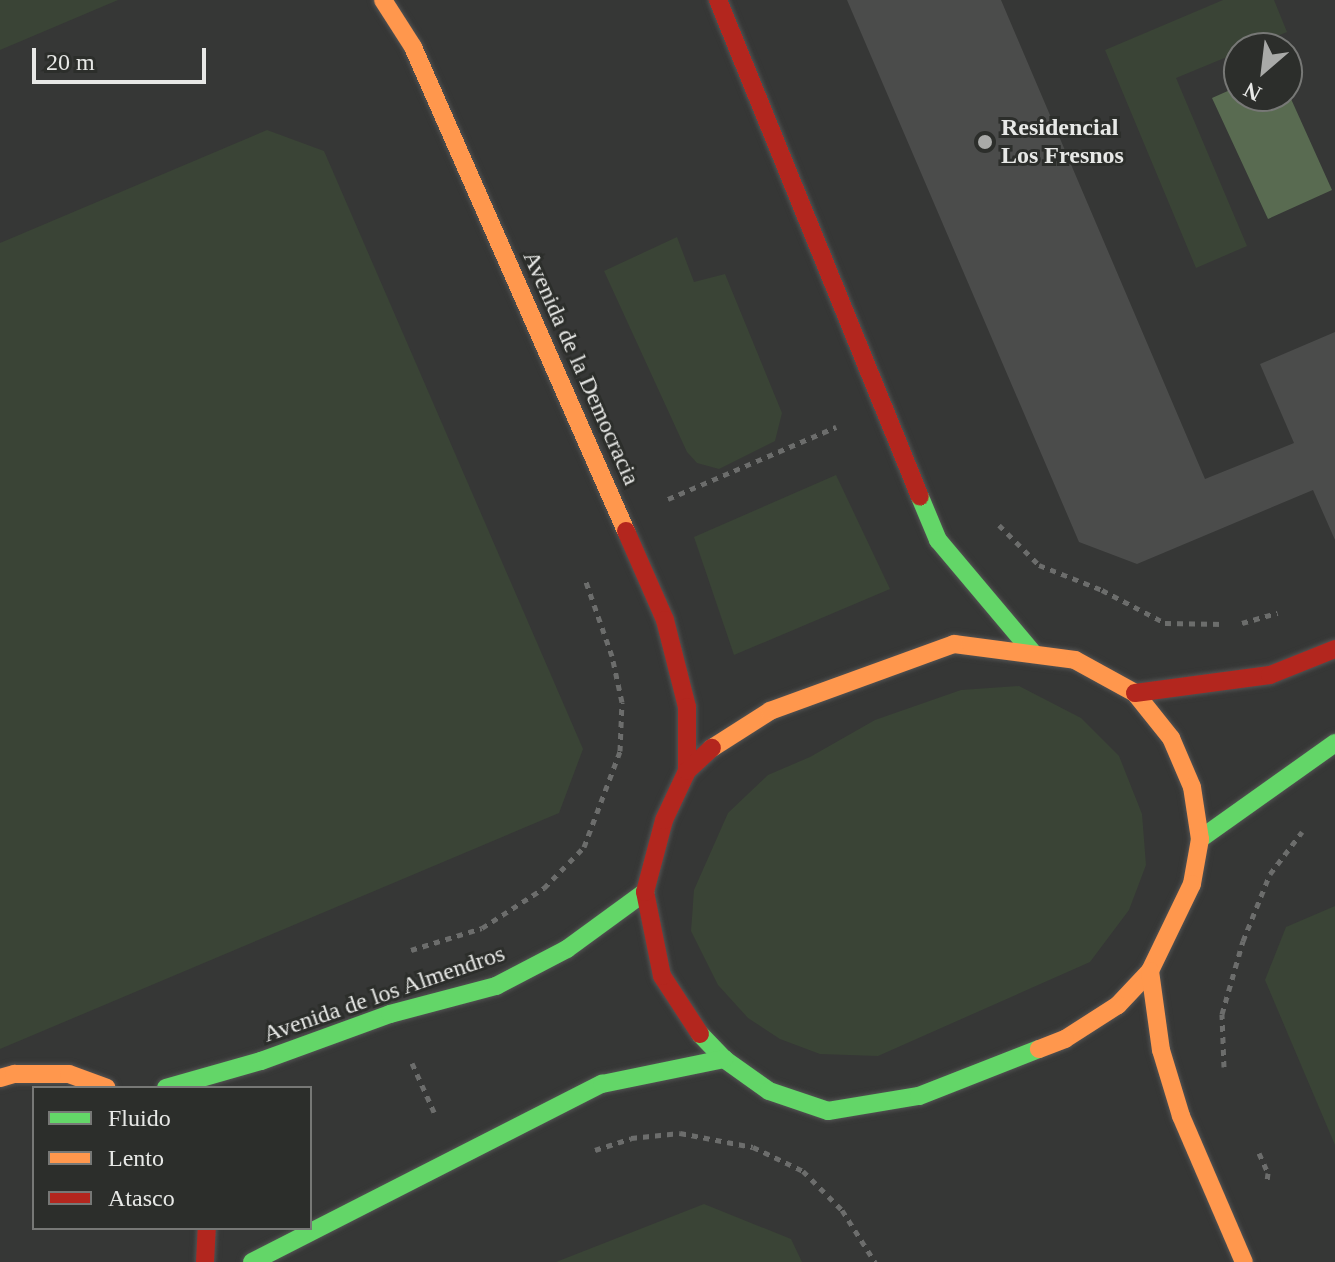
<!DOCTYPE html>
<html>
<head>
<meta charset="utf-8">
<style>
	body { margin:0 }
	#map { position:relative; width:1335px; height:1262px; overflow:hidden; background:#363736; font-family:Georgia,serif }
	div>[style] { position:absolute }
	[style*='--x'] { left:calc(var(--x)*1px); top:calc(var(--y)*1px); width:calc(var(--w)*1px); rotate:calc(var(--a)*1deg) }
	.green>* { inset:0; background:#3a4436 }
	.water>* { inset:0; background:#596b51 }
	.building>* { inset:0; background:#4b4c4b }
	.path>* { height:5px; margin-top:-2.5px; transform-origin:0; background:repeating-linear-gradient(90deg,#6c6d6c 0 6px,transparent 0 12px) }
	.roads { filter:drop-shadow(0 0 2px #535353) drop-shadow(0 0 2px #535353) }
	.fast>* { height:18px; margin:-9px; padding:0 9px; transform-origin:9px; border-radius:9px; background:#63d668 }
	.slow>* { height:18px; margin:-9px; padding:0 9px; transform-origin:9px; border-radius:9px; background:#ff974d }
	.jam>* { height:18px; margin:-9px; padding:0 9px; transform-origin:9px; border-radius:9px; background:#b3261e }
	.dots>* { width:22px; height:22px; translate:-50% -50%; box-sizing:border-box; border:4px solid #2c2e2b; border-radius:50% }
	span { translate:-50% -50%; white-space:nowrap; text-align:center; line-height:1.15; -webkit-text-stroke:6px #2c2e2b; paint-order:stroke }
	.poi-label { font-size:24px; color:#e7e8e6; font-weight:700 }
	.left { translate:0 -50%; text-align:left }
	.street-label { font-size:24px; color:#e7e8e6 }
	.legend { position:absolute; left:32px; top:1086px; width:280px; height:144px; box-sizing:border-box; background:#2c2e2b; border:2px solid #777876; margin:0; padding:10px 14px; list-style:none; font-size:24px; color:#e7e8e6 }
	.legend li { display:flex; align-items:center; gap:16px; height:40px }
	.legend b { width:40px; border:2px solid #777876 }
	.north { position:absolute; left:1223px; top:32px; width:80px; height:80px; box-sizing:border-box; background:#2c2e2b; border:2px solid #777876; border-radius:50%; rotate:208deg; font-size:22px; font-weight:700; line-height:32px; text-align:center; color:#e7e8e6 }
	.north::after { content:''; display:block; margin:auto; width:28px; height:36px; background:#a9aaa8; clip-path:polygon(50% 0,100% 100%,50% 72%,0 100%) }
	.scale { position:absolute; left:32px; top:48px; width:174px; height:36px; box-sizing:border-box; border:4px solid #e7e8e6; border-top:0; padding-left:10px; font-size:24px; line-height:28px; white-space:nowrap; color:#e7e8e6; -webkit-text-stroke:6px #2c2e2b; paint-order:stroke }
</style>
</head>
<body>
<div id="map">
	<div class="green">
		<div style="clip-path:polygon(0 0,118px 0,0 50px)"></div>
		<div style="clip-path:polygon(1223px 0,1274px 0,1287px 32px,1248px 48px,1239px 48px,1239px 52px,1176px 78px,1247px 246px,1196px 268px,1105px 50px)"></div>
		<div style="clip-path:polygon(267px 130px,324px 151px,583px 749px,559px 813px,0 1049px,0 243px)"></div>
		<div style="clip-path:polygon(677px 237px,694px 282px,725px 274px,782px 413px,775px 441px,719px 469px,697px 463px,687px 452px,604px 271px)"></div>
		<div style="clip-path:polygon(836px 475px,890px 589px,734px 655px,694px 537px)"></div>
		<div style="clip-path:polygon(1019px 686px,1081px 718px,1119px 756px,1142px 814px,1146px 865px,1129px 910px,1090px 962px,878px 1056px,820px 1054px,780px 1039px,748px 1018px,718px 985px,691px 931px,694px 890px,728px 813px,768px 775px,810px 757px,875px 720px,961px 690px)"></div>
		<div style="clip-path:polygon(1335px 906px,1335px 1145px,1265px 980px,1286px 927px)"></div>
		<div style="clip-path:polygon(704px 1204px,791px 1239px,802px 1262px,556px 1262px)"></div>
	</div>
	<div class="water">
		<div style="clip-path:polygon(1239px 86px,1239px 96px,1287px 96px,1287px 90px,1332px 190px,1268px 219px,1212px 98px)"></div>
	</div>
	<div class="building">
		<div style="clip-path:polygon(847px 0,1001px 0,1205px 479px,1294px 443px,1260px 364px,1335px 332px,1335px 540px,1313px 490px,1137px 564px,1079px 542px)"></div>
	</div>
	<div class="path">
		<div style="--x:668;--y:499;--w:183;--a:-23.2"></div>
		<div style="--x:999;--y:525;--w:57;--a:45"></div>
		<div style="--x:1039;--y:565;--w:68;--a:21.6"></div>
		<div style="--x:1102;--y:590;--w:71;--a:27.6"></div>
		<div style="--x:1165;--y:623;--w:59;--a:1"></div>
		<div style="--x:1242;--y:623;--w:37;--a:-16"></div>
		<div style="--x:411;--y:950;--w:74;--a:-17.2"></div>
		<div style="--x:482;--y:928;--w:74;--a:-32.8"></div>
		<div style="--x:544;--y:888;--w:57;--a:-45.7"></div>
		<div style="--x:584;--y:847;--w:103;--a:-69.4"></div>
		<div style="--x:620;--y:751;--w:49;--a:-87.7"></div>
		<div style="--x:622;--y:702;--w:47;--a:-102.3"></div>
		<div style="--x:612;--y:656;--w:82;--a:-109.3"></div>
		<div style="--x:412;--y:1063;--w:54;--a:65.8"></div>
		<div style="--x:1224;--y:1067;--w:53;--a:-92.2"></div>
		<div style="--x:1222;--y:1014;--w:76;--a:-74"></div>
		<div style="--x:1243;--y:941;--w:72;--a:-68.1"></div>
		<div style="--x:1270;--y:874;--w:53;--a:-52.7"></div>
		<div style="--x:595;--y:1150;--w:38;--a:-18"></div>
		<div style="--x:631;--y:1138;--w:49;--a:-5.8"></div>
		<div style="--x:680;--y:1133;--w:74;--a:10.9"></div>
		<div style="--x:753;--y:1147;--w:55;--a:25.6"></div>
		<div style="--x:803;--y:1171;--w:55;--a:45"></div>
		<div style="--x:842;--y:1210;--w:62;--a:57.6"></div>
		<div style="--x:1259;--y:1153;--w:22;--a:66"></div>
		<div style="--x:1268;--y:1173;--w:8;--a:97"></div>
	</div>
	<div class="roads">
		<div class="fast">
			<div style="--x:920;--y:497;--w:47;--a:67.3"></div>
			<div style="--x:938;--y:540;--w:149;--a:49.9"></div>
			<div style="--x:1200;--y:839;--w:166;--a:-35.4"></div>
			<div style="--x:700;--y:1034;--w:35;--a:46"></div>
			<div style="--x:724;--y:1059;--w:55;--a:35.4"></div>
			<div style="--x:769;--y:1091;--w:62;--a:18.7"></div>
			<div style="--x:828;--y:1111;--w:92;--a:-9.4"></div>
			<div style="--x:919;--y:1096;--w:129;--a:-21.4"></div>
			<div style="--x:166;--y:1088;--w:99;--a:-15.9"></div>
			<div style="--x:261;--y:1061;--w:137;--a:-20"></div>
			<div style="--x:390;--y:1014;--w:110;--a:-14.8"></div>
			<div style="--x:496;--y:986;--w:80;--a:-27.5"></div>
			<div style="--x:567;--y:949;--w:97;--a:-36.2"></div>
			<div style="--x:252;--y:1262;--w:393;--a:-27"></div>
			<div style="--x:602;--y:1084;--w:125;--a:-11.6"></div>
		</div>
		<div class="slow">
			<div style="--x:383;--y:0;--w:56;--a:57.4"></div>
			<div style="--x:413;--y:47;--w:529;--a:66.25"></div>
			<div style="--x:954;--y:644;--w:122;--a:7.5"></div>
			<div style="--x:1075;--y:660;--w:68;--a:28.8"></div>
			<div style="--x:1135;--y:693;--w:58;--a:51.3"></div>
			<div style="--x:1171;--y:738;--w:53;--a:66.8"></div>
			<div style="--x:1192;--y:787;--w:53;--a:81.3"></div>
			<div style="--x:1200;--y:839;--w:46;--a:100.1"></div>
			<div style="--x:1192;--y:884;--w:97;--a:115.8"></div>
			<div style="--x:1150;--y:971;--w:47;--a:133.3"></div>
			<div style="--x:1118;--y:1005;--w:63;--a:147.3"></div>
			<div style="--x:1065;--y:1039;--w:28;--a:159"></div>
			<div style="--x:712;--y:748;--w:69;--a:-32.5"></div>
			<div style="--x:770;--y:711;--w:196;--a:-20"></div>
			<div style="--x:1150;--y:971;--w:80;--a:82.1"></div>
			<div style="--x:1161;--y:1050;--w:69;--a:73.1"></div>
			<div style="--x:1181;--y:1116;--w:159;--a:66.7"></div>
			<div style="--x:0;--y:1078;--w:15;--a:-16"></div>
			<div style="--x:14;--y:1074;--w:55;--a:0"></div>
			<div style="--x:69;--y:1074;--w:40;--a:20.2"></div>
		</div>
		<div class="jam">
			<div style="--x:718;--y:0;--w:536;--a:67.88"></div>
			<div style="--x:626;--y:531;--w:97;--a:66.3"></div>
			<div style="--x:665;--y:620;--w:90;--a:75.8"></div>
			<div style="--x:687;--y:707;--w:64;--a:90"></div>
			<div style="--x:1135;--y:693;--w:136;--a:-7.6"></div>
			<div style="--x:1270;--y:675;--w:70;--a:-21.8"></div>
			<div style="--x:700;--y:1034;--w:69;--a:-123.2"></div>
			<div style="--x:662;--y:976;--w:86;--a:-101.4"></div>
			<div style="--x:645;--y:892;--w:74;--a:-75.2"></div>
			<div style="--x:664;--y:820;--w:54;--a:-64.9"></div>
			<div style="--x:687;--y:771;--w:34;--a:-43"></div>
			<div style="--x:205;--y:1262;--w:34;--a:-87"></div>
		</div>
	</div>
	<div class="dots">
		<div style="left:985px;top:142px;background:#a9aaa8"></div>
	</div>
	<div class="poi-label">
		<span class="left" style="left:1001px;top:142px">Residencial<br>Los Fresnos</span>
	</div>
	<div class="street-label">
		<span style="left:581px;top:368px;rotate:66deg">Avenida de la Democracia</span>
		<span style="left:384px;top:994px;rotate:-19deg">Avenida de los Almendros</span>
	</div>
	<ul class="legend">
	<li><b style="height:10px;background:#63d668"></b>Fluido</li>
	<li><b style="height:10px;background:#ff974d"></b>Lento</li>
	<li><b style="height:10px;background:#b3261e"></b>Atasco</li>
	</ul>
	<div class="north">N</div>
	<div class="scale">20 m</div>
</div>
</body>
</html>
